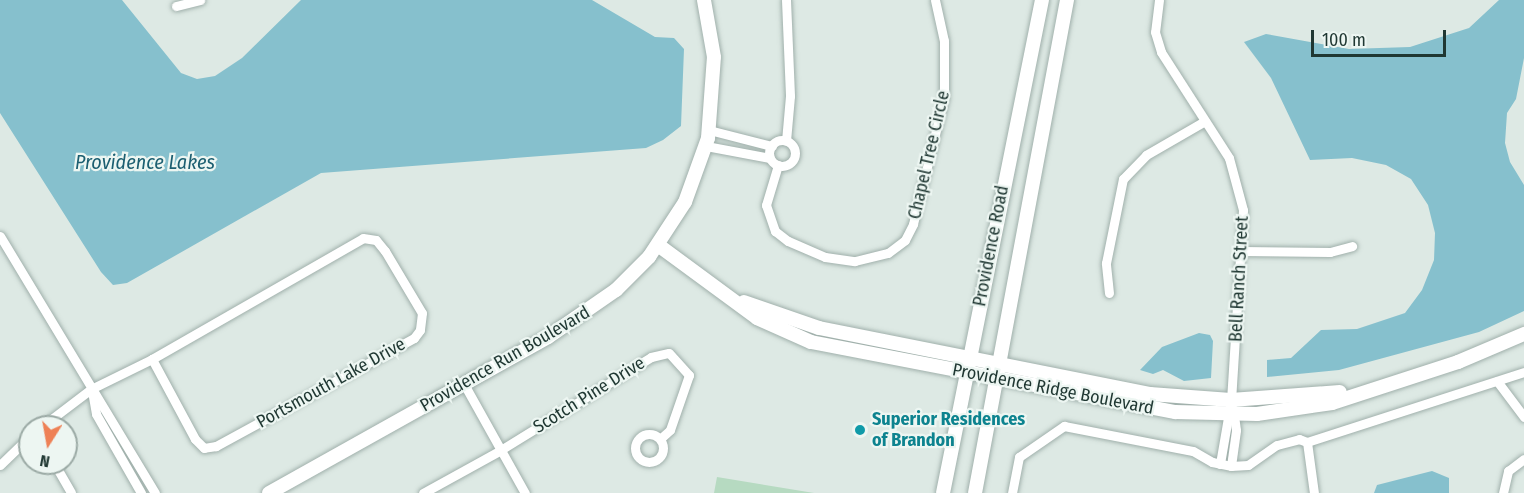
<!DOCTYPE html>
<html>
<head>
<meta charset="utf-8">
<style>
	body { margin:0 }
	#map { position:relative; width:1524px; height:493px; overflow:hidden; background:#dde9e4; font-family:"Fira Sans Condensed",sans-serif }
	div>[style] { position:absolute }
	[style*='--x'] { left:calc(var(--x)*1px); top:calc(var(--y)*1px); width:calc(var(--w)*1px); rotate:calc(var(--a)*1deg) }
	.green>* { inset:0; background:#b6dac1 }
	.water>* { inset:0; background:#86c0cd }
	.roads { filter:drop-shadow(0 0 2px #a0b0ab) drop-shadow(0 0 2px #a0b0ab) }
	.street>* { height:9px; margin:-4.5px; padding:0 4.5px; transform-origin:4.5px; border-radius:4.5px; background:#fff }
	.street>.ring { margin:-4.5px; padding:0; box-sizing:content-box; background:none; border:9px solid #fff; border-radius:50% }
	.secondary>* { height:14px; margin:-7px; padding:0 7px; transform-origin:7px; border-radius:7px; background:#fff }
	.dots>* { width:16px; height:16px; translate:-50% -50%; box-sizing:border-box; border:3px solid #edf6f2; border-radius:50% }
	span { translate:-50% -50%; white-space:nowrap; text-align:center; line-height:1.15; -webkit-text-stroke:4.5px #edf6f2; paint-order:stroke }
	.street-label { font-size:18px; color:#1f3732 }
	.culture-label { font-size:18px; color:#0d838f; font-weight:700 }
	.left { translate:0 -50%; text-align:left }
	.water-label { font-size:20px; color:#1c5f71; font-style:italic }
	.north { position:absolute; left:18px; top:415px; width:60px; height:60px; box-sizing:border-box; background:#edf6f2; border:2px solid #9baaa5; border-radius:50%; rotate:191deg; font-size:16px; font-weight:700; line-height:24px; text-align:center; color:#1f3732 }
	.north::after { content:''; display:block; margin:auto; width:21px; height:27px; background:#ee8156; clip-path:polygon(50% 0,100% 100%,50% 72%,0 100%) }
	.scale { position:absolute; left:1311px; top:30px; width:135px; height:27px; box-sizing:border-box; border:3px solid #1f3732; border-top:0; padding-left:8px; font-size:18px; line-height:21px; white-space:nowrap; color:#1f3732; -webkit-text-stroke:4px #edf6f2; paint-order:stroke }
</style>
</head>
<body>
<div id="map">
	<div class="green">
		<div style="clip-path:polygon(717px 477px,814px 493px,714px 493px)"></div>
	</div>
	<div class="water">
		<div style="clip-path:polygon(0 0,122px 0,181px 73px,197px 79px,215px 76px,242px 58px,301px 0,592px 0,655px 37px,674px 38px,684px 49px,681px 126px,663px 140px,646px 148px,321px 173px,127px 283px,113px 285px,101px 272px,0 113px)"></div>
		<div style="clip-path:polygon(1499px 0,1524px 0,1524px 58px,1516px 99px,1507px 113px,1505px 143px,1510px 162px,1524px 185px,1524px 311px,1479px 332px,1339px 370px,1267px 377px,1267px 360px,1291px 358px,1321px 330px,1357px 329px,1405px 313px,1422px 290px,1434px 260px,1435px 233px,1428px 205px,1411px 179px,1386px 165px,1352px 158px,1310px 160px,1271px 78px,1244px 42px,1266px 34px,1349px 49px,1410px 47px,1469px 28px)"></div>
		<div style="clip-path:polygon(1199px 333px,1210px 335px,1213px 341px,1211px 378px,1184px 381px,1163px 370px,1153px 374px,1140px 370px,1162px 347px)"></div>
		<div style="clip-path:polygon(1432px 471px,1449px 478px,1449px 493px,1374px 493px,1377px 485px)"></div>
	</div>
	<div class="roads">
		<div class="street">
			<div style="--x:786;--y:0;--w:96;--a:87.6"></div>
			<div style="--x:790;--y:96;--w:45;--a:95.1"></div>
			<div style="--x:1159;--y:0;--w:32;--a:97"></div>
			<div style="--x:1155;--y:32;--w:21;--a:73"></div>
			<div style="--x:1161;--y:52;--w:126;--a:57.3"></div>
			<div style="--x:1229;--y:158;--w:54;--a:74.9"></div>
			<div style="--x:1243;--y:210;--w:190;--a:93.6"></div>
			<div style="--x:1231;--y:400;--w:65;--a:99.8"></div>
			<div style="--x:176;--y:6;--w:25;--a:-14"></div>
			<div style="--x:709;--y:130;--w:65;--a:14.3"></div>
			<div class="ring" style="left:769px;top:140px;width:17px;height:17px"></div>
			<div style="--x:706;--y:146;--w:65;--a:10.6"></div>
			<div style="--x:778;--y:165;--w:42;--a:106.7"></div>
			<div style="--x:766;--y:205;--w:28;--a:71"></div>
			<div style="--x:775;--y:231;--w:16;--a:38"></div>
			<div style="--x:788;--y:241;--w:40;--a:23.4"></div>
			<div style="--x:825;--y:257;--w:30;--a:8"></div>
			<div style="--x:855;--y:261;--w:34;--a:-14"></div>
			<div style="--x:888;--y:253;--w:21;--a:-37"></div>
			<div style="--x:905;--y:240;--w:18;--a:-63"></div>
			<div style="--x:913;--y:224;--w:130;--a:-76.2"></div>
			<div style="--x:944;--y:98;--w:57;--a:-90"></div>
			<div style="--x:944;--y:41;--w:42;--a:-102.4"></div>
			<div style="--x:0;--y:236;--w:300;--a:58.9"></div>
			<div style="--x:363;--y:238;--w:13;--a:9"></div>
			<div style="--x:376;--y:240;--w:14;--a:51"></div>
			<div style="--x:385;--y:251;--w:72;--a:59.2"></div>
			<div style="--x:422;--y:313;--w:17;--a:97"></div>
			<div style="--x:420;--y:330;--w:10;--a:127"></div>
			<div style="--x:414;--y:338;--w:226;--a:151.4"></div>
			<div style="--x:216;--y:446;--w:12;--a:171"></div>
			<div style="--x:204;--y:448;--w:13;--a:-135"></div>
			<div style="--x:195;--y:439;--w:91;--a:-118.3"></div>
			<div style="--x:152;--y:359;--w:243;--a:-29.8"></div>
			<div style="--x:1241;--y:251;--w:89;--a:0.6"></div>
			<div style="--x:1330;--y:252;--w:23;--a:-15"></div>
			<div style="--x:1109;--y:293;--w:30;--a:-96"></div>
			<div style="--x:1106;--y:263;--w:86;--a:-78.6"></div>
			<div style="--x:1123;--y:179;--w:33;--a:-46"></div>
			<div style="--x:1146;--y:155;--w:68;--a:-30"></div>
			<div style="--x:1497;--y:381;--w:45;--a:53.1"></div>
			<div style="--x:464;--y:384;--w:125;--a:60.8"></div>
			<div style="--x:92;--y:391;--w:23;--a:80"></div>
			<div style="--x:96;--y:414;--w:91;--a:60.3"></div>
			<div style="--x:41;--y:427;--w:63;--a:-37.2"></div>
			<div style="--x:91;--y:389;--w:68;--a:-26.2"></div>
			<div class="ring" style="left:635px;top:434px;width:19px;height:19px"></div>
			<div style="--x:1307;--y:442;--w:228;--a:-17.9"></div>
			<div style="--x:54;--y:463;--w:34;--a:60"></div>
			<div style="--x:0;--y:465;--w:42;--a:-44"></div>
			<div style="--x:1231;--y:466;--w:36;--a:-82"></div>
			<div style="--x:1236;--y:430;--w:21;--a:-98"></div>
			<div style="--x:423;--y:493;--w:87;--a:-28.9"></div>
			<div style="--x:499;--y:451;--w:179;--a:-31.7"></div>
			<div style="--x:651;--y:357;--w:18;--a:-13"></div>
			<div style="--x:669;--y:353;--w:30;--a:48"></div>
			<div style="--x:689;--y:375;--w:58;--a:109.1"></div>
			<div style="--x:670;--y:430;--w:13;--a:138"></div>
			<div style="--x:1012;--y:493;--w:37;--a:-79"></div>
			<div style="--x:1019;--y:457;--w:55;--a:-34.6"></div>
			<div style="--x:1064;--y:426;--w:131;--a:11"></div>
			<div style="--x:1193;--y:451;--w:22;--a:30"></div>
			<div style="--x:1212;--y:462;--w:19;--a:12"></div>
			<div style="--x:1231;--y:466;--w:17;--a:-3"></div>
			<div style="--x:1248;--y:465;--w:35;--a:-35"></div>
			<div style="--x:1277;--y:445;--w:23;--a:-15"></div>
			<div style="--x:1299;--y:439;--w:9;--a:21"></div>
			<div style="--x:1307;--y:442;--w:51;--a:82.2"></div>
			<div style="--x:1503;--y:493;--w:23;--a:-77"></div>
			<div style="--x:1508;--y:471;--w:20;--a:-37"></div>
		</div>
		<div class="secondary">
			<div style="--x:658;--y:245;--w:123;--a:36.4"></div>
			<div style="--x:757;--y:318;--w:59;--a:24"></div>
			<div style="--x:811;--y:342;--w:371;--a:10.9"></div>
			<div style="--x:1175;--y:412;--w:82;--a:1.4"></div>
			<div style="--x:1257;--y:414;--w:76;--a:-8.3"></div>
			<div style="--x:1332;--y:403;--w:133;--a:-18"></div>
			<div style="--x:1458;--y:362;--w:72;--a:-23"></div>
			<div style="--x:744;--y:302;--w:79;--a:19.1"></div>
			<div style="--x:819;--y:328;--w:338;--a:11.3"></div>
			<div style="--x:1150;--y:394;--w:81;--a:4.2"></div>
			<div style="--x:1231;--y:400;--w:109;--a:-4.2"></div>
			<div style="--x:269;--y:493;--w:320;--a:-29.2"></div>
			<div style="--x:548;--y:337;--w:83;--a:-34.7"></div>
			<div style="--x:616;--y:290;--w:47;--a:-45"></div>
			<div style="--x:649;--y:257;--w:66;--a:-56.8"></div>
			<div style="--x:685;--y:202;--w:68;--a:-70.2"></div>
			<div style="--x:708;--y:138;--w:81;--a:-85.8"></div>
			<div style="--x:714;--y:57;--w:58;--a:-100"></div>
			<div style="--x:943;--y:493;--w:503;--a:-78.65"></div>
			<div style="--x:975;--y:493;--w:502;--a:-79.43"></div>
		</div>
	</div>
	<div class="dots">
		<div style="left:860px;top:430px;background:#0f9aa8"></div>
	</div>
	<div class="street-label">
		<span style="left:929px;top:155px;rotate:-77deg">Chapel Tree Circle</span>
		<span style="left:991px;top:246px;rotate:-79deg">Providence Road</span>
		<span style="left:1239px;top:279px;rotate:-87deg">Bell Ranch Street</span>
		<span style="left:505px;top:359px;rotate:-30deg">Providence Run Boulevard</span>
		<span style="left:331px;top:383px;rotate:-29deg">Portsmouth Lake Drive</span>
		<span style="left:1053px;top:389px;rotate:11deg">Providence Ridge Boulevard</span>
		<span style="left:589px;top:395px;rotate:-32deg">Scotch Pine Drive</span>
	</div>
	<div class="culture-label">
		<span class="left" style="left:872px;top:430px">Superior Residences<br>of Brandon</span>
	</div>
	<div class="water-label">
		<span style="left:145px;top:162px">Providence Lakes</span>
	</div>
	<div class="north">N</div>
	<div class="scale">100 m</div>
</div>
</body>
</html>
